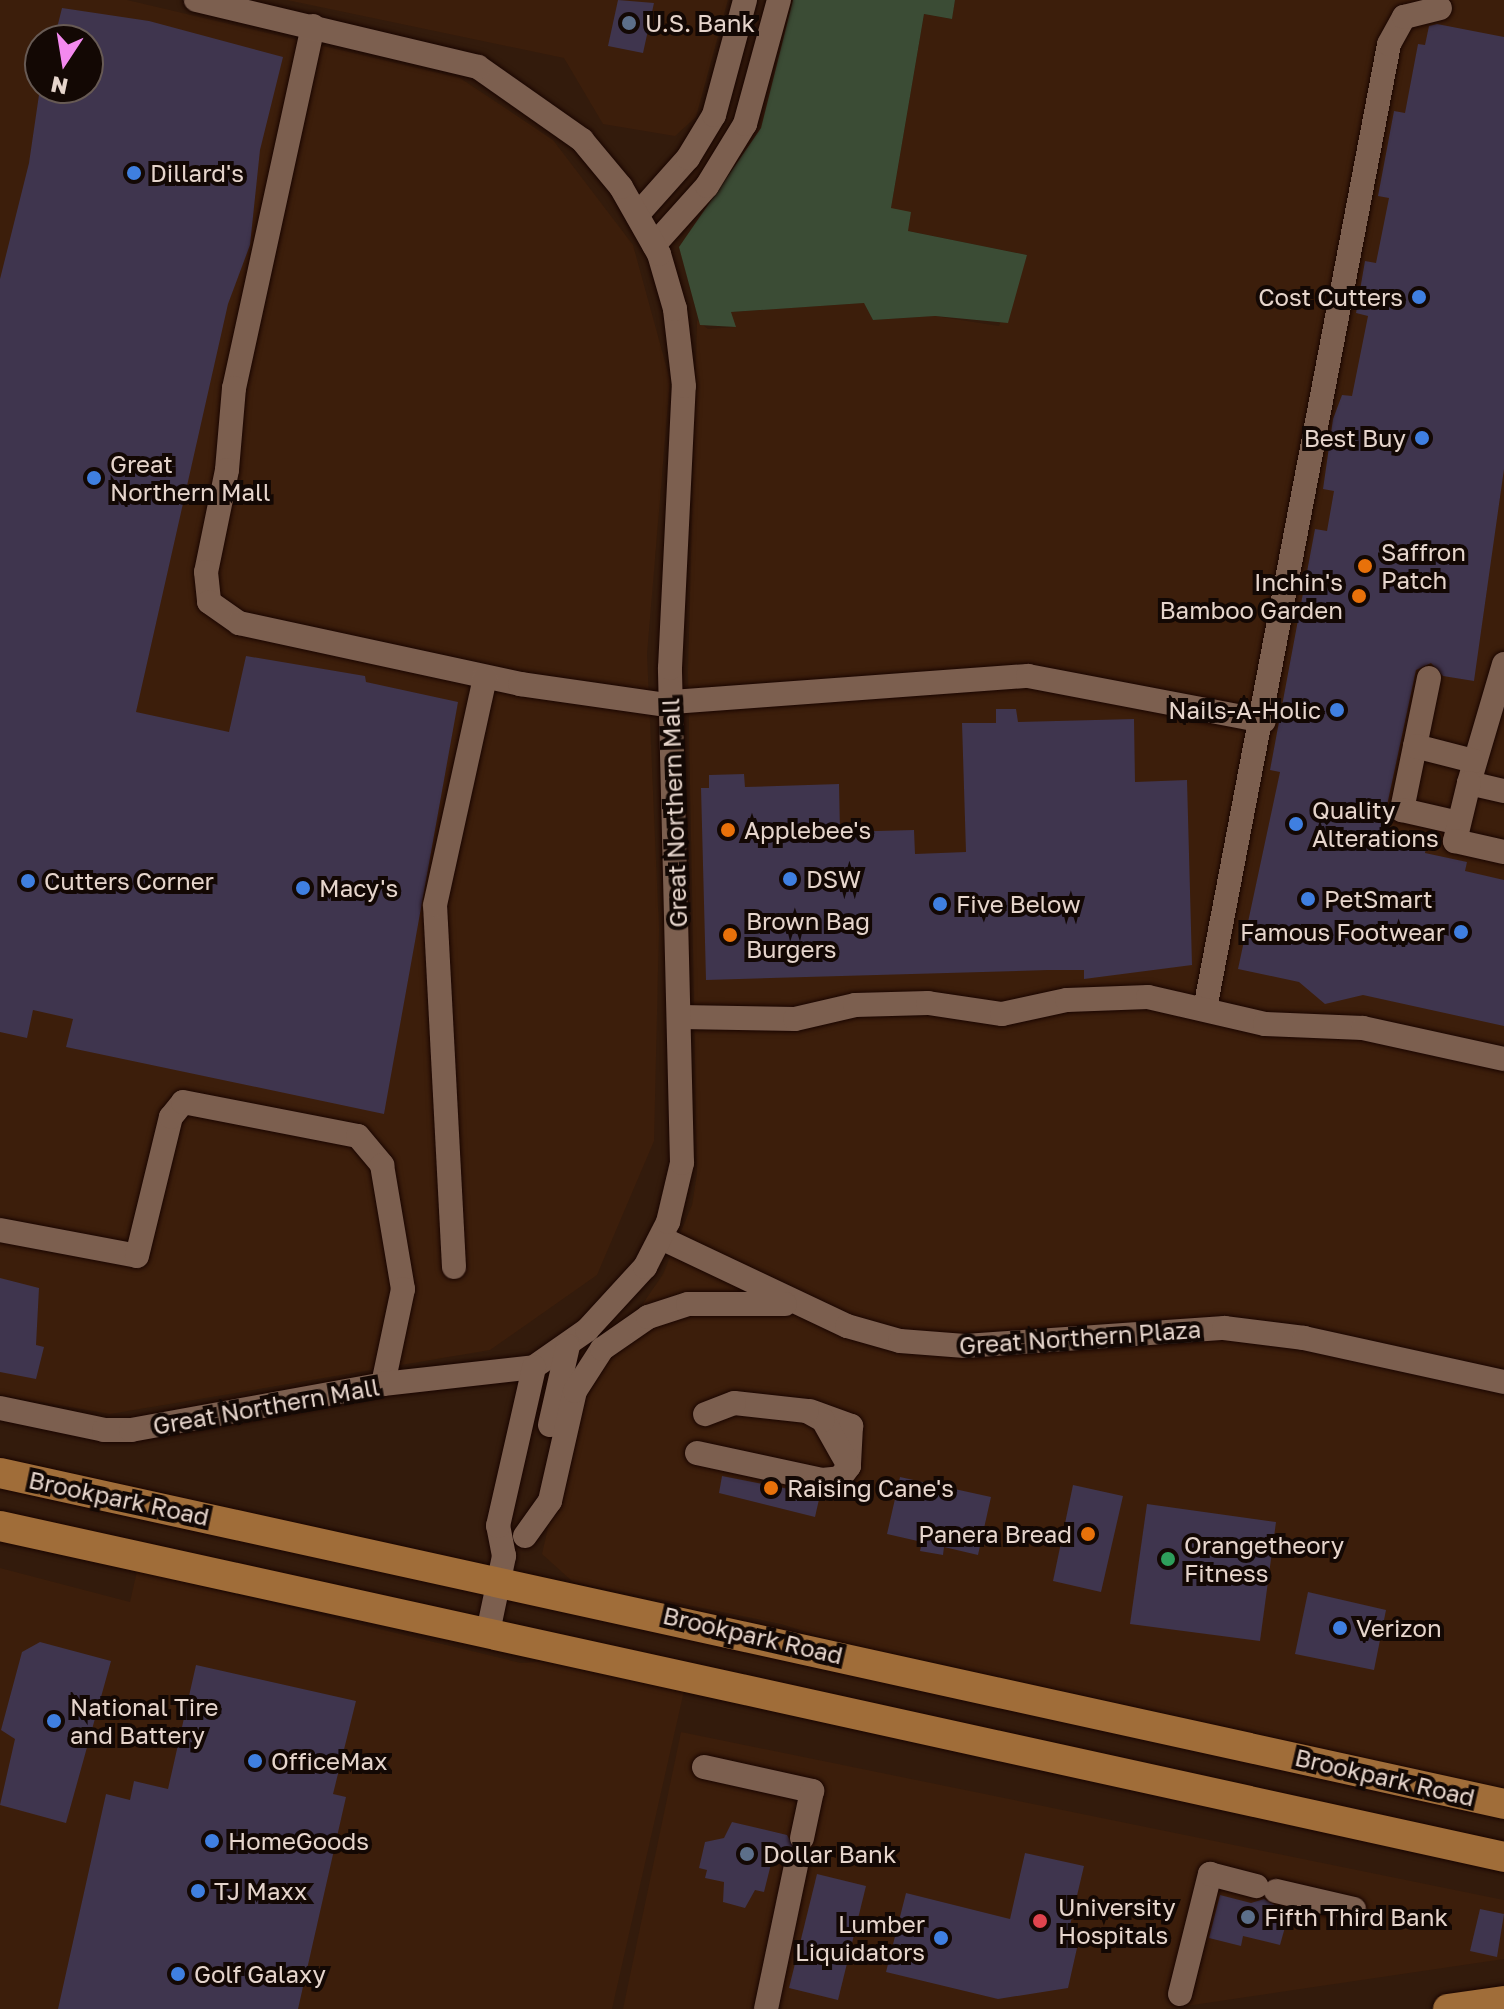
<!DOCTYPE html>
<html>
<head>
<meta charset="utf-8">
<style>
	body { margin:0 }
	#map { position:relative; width:1504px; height:2009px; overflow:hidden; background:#331b0c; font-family:"Golos Text",sans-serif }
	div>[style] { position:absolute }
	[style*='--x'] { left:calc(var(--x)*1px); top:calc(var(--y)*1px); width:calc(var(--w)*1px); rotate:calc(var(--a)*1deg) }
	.built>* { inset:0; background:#3c1e0b }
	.green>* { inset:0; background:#3b4c35 }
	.building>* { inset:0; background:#3f354e }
	.roads { filter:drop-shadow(0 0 2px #190500) drop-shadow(0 0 2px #190500) }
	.minor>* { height:24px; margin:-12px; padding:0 12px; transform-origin:12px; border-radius:12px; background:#7c5f4f }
	.major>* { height:30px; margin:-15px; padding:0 15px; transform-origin:15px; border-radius:15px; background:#a06d39 }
	.dots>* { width:22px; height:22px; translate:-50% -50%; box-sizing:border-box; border:4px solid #130804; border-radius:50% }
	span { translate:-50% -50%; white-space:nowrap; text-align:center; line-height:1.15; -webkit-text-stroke:8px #130804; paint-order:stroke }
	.poi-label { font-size:24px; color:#e6d5cc }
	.left { translate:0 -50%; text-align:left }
	.right { translate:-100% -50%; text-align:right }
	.street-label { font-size:24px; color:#e6d5cc }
	.north { position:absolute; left:24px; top:24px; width:80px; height:80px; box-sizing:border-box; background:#130804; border:2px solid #675a54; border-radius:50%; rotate:192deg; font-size:22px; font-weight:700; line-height:32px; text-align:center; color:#e6d5cc }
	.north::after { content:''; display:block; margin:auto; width:28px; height:36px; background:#f489ef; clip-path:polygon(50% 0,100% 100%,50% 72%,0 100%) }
</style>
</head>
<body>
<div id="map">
	<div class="built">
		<div style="clip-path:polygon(evenodd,0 0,127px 0,460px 78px,553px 140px,633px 245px,670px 380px,647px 654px,659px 929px,654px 1141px,597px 1275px,490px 1350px,110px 1414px,0 1395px,0 0,40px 40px,88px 40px,88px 88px,40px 88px,40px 40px)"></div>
		<div style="clip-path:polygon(287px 0,728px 0,696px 117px,675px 136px,603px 124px,564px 58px)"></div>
		<div style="clip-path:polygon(955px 0,1504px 0,1504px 1790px,887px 1658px,781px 1624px,573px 1582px,542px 1554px,577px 1401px,663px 1274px,692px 1205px,697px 1174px,688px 672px,697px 320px,708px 329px,735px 327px,730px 312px,865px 303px,873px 320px,935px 316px,999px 326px,1027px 255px,908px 231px,891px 208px,924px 14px,951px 19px)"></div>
		<div style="clip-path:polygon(0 1568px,130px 1602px,137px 1571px,521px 1663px,550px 1661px,684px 1691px,612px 2009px,0 2009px)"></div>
		<div style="clip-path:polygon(681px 1732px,1504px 1900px,1504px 1959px,1166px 2009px,623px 2009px)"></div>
	</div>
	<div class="green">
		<div style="clip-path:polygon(793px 0,955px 0,952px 19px,924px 14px,891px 208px,911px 212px,908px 231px,1027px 255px,1008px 323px,935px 316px,873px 320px,864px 303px,731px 312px,736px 327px,700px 325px,679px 247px,761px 128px)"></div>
	</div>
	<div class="building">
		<div style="clip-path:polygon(618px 0,654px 3px,643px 53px,608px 46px)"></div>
		<div style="clip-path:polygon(62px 8px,149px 21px,283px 57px,260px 150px,250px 245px,228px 304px,136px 712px,229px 732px,246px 656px,365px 676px,366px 682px,458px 702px,384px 1114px,66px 1047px,73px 1019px,33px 1010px,27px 1038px,0 1032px,0 279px,29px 163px,40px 88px,88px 88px,88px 40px,54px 40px)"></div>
		<div style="clip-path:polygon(1437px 24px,1504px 37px,1504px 469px,1474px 681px,1443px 676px,1431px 663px,1416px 670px,1382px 829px,1428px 839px,1425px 853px,1467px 862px,1465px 871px,1504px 880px,1504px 1026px,1363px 995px,1325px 1004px,1299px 982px,1238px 969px,1280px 772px,1270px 770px,1315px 529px,1327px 531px,1334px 491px,1323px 489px,1333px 419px,1342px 395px,1352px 396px,1368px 316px,1356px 313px,1365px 261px,1376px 263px,1389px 198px,1378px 196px,1394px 111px,1405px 113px,1418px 44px,1425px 45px,1429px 26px)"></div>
		<div style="clip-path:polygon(996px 709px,1016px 709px,1018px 722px,1134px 719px,1135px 782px,1187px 780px,1192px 965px,1084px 979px,1084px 970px,1048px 970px,706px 980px,701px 788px,709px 788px,709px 775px,744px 774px,745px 787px,839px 784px,840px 832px,914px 830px,915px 854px,966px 852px,962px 723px,996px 723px)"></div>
		<div style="clip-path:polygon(0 1278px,39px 1288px,36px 1345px,44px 1347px,36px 1379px,0 1372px)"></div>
		<div style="clip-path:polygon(722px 1476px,820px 1495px,815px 1517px,719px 1493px)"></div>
		<div style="clip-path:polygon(900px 1477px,991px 1497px,978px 1555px,944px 1547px,943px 1555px,920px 1551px,922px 1542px,887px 1534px)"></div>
		<div style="clip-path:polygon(1073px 1485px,1123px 1496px,1101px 1592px,1053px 1581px)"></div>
		<div style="clip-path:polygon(1147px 1504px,1276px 1522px,1260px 1641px,1130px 1624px)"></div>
		<div style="clip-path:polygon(1308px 1592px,1386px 1610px,1374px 1670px,1295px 1654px)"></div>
		<div style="clip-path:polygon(40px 1642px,111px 1661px,66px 1823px,0 1805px,15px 1739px,1px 1730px,22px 1652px)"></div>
		<div style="clip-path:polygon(196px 1665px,356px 1701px,333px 1794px,346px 1797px,298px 2009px,58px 2009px,106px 1794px,130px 1800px,134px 1781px,168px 1789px)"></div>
		<div style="clip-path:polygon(732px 1822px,787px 1835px,796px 1851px,782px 1862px,772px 1860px,764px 1892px,755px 1890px,745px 1908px,723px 1902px,724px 1882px,705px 1878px,707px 1870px,699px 1868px,705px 1842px,724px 1838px)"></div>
		<div style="clip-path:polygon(1025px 1853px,1084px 1866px,1067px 1938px,1077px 1948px,1068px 1988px,998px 1999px,886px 1972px,906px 1893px,1010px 1919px)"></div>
		<div style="clip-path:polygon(817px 1874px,866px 1886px,838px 2000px,789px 1988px)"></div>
		<div style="clip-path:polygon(1220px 1895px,1251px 1903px,1264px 1899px,1289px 1913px,1280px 1945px,1243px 1936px,1241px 1946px,1209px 1938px)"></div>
		<div style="clip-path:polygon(1480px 1909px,1504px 1914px,1497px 1957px,1470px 1951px)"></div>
	</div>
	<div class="roads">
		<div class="minor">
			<div style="--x:313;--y:26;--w:371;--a:102.3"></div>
			<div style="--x:234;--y:388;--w:82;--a:94.9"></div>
			<div style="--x:227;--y:470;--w:104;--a:101.6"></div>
			<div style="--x:206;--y:572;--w:30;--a:84"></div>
			<div style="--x:209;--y:602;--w:37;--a:35"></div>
			<div style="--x:239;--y:623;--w:288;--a:12.2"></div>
			<div style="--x:520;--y:684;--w:154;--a:8.2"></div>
			<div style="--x:638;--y:214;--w:75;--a:-48.2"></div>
			<div style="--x:688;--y:158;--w:50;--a:-58.8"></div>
			<div style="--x:714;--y:115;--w:119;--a:-74.9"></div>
			<div style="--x:654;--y:245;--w:79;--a:-48.1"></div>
			<div style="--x:707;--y:186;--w:73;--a:-58.5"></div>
			<div style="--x:745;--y:124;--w:129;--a:-74.7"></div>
			<div style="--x:1504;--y:664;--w:124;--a:106.4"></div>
			<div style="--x:1469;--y:783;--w:36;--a:13"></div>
			<div style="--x:1429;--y:678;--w:135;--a:101.6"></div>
			<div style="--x:1402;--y:810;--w:58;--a:12.8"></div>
			<div style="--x:672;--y:702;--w:357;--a:-4.2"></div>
			<div style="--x:1028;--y:676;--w:240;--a:10.8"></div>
			<div style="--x:1415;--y:746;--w:61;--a:14.3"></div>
			<div style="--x:1469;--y:783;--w:60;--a:103.6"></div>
			<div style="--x:1455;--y:841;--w:50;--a:12.7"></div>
			<div style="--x:1205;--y:1009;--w:982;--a:-79.2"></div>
			<div style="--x:1389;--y:44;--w:31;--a:-61"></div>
			<div style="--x:1404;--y:17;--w:37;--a:-14"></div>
			<div style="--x:681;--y:1017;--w:114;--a:1"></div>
			<div style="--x:795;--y:1019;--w:62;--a:-13.1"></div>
			<div style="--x:855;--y:1005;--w:73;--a:-1.6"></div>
			<div style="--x:928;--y:1003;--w:75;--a:8.5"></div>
			<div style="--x:1002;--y:1014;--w:66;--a:-12.2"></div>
			<div style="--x:1067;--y:1000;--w:81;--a:-2.1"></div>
			<div style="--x:1148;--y:997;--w:120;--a:13"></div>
			<div style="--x:1265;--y:1024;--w:98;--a:2.3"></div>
			<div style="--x:1363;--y:1028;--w:144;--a:12.4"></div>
			<div style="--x:0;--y:1230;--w:139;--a:10.7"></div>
			<div style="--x:137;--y:1256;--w:143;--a:-76.3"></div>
			<div style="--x:171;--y:1117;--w:19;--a:-51"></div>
			<div style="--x:183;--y:1102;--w:178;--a:11"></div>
			<div style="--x:358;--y:1136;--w:38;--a:50"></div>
			<div style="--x:382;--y:1165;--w:126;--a:80.4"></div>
			<div style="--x:403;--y:1289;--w:97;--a:101.9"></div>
			<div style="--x:661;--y:1238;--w:206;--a:25.3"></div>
			<div style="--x:847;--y:1326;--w:55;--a:15.8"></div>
			<div style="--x:900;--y:1341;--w:65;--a:4.4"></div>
			<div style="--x:965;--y:1346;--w:260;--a:-4"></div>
			<div style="--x:1224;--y:1328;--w:81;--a:7.1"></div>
			<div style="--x:1304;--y:1338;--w:205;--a:12.4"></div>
			<div style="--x:454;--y:1267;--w:362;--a:-93"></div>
			<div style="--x:435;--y:905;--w:233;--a:-77.6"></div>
			<div style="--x:0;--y:1408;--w:106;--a:11.9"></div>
			<div style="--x:104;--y:1430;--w:27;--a:0"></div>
			<div style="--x:131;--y:1430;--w:256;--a:-10.3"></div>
			<div style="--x:383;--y:1384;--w:152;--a:-6.4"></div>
			<div style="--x:534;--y:1367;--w:65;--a:-34.9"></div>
			<div style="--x:587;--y:1330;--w:86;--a:-47.4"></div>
			<div style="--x:645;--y:1267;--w:51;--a:-62.9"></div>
			<div style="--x:668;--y:1222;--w:61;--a:-76.7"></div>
			<div style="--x:682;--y:1163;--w:495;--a:-91.4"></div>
			<div style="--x:670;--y:668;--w:282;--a:-87.2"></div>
			<div style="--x:684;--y:386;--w:78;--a:-96.7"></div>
			<div style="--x:675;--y:309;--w:57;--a:-106.2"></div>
			<div style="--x:659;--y:254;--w:77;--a:-119.6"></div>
			<div style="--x:621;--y:187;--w:61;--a:-129.7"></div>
			<div style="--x:582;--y:140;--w:127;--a:-144.9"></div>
			<div style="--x:478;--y:67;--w:290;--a:-166.6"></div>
			<div style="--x:810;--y:1411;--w:44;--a:20.1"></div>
			<div style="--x:851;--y:1426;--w:39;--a:93"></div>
			<div style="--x:550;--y:1425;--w:81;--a:-77.2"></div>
			<div style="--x:697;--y:1453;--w:128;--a:12.2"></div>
			<div style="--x:822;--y:1480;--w:18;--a:-6"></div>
			<div style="--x:840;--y:1478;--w:15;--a:-53"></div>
			<div style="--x:849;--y:1466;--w:53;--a:-119.5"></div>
			<div style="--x:823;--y:1420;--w:18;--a:-151"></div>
			<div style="--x:807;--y:1411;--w:73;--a:-173.7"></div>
			<div style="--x:734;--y:1403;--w:31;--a:159"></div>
			<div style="--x:525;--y:1536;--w:43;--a:-54.5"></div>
			<div style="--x:550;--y:1501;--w:113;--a:-77.2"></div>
			<div style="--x:575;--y:1391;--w:50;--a:-57.3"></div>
			<div style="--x:602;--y:1349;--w:56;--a:-34.8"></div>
			<div style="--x:648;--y:1317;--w:42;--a:-18"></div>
			<div style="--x:688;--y:1304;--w:97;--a:0"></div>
			<div style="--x:488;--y:1632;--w:78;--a:-78.1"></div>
			<div style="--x:504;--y:1556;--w:31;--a:-101"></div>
			<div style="--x:498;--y:1526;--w:163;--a:-77.2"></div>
			<div style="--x:704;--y:1767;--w:111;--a:12.5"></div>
			<div style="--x:812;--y:1791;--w:48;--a:102"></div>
			<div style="--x:1276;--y:1891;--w:80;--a:13"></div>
			<div style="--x:1180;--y:1994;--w:124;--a:-76"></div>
			<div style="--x:1210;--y:1874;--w:48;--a:14.6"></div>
			<div style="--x:766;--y:2009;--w:146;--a:-78.2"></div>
		</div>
		<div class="major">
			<div style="--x:0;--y:1473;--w:1540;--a:12.41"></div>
			<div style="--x:0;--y:1526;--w:1540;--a:12.41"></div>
			<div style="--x:1448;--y:2009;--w:57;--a:-8.1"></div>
		</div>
	</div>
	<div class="dots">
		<div style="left:629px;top:23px;background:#5c6f8a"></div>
		<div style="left:134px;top:173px;background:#3f7fe0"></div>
		<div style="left:1419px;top:297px;background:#3f7fe0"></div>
		<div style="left:1422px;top:438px;background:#3f7fe0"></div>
		<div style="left:94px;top:478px;background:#3f7fe0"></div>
		<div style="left:1365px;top:566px;background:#e8710a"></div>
		<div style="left:1359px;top:596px;background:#e8710a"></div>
		<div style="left:1337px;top:710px;background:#3f7fe0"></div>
		<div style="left:1296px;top:824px;background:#3f7fe0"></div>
		<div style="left:728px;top:830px;background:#e8710a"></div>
		<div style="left:790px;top:879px;background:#3f7fe0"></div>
		<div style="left:28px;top:881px;background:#3f7fe0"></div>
		<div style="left:303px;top:888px;background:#3f7fe0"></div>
		<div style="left:1308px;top:899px;background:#3f7fe0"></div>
		<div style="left:940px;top:904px;background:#3f7fe0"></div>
		<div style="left:1461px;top:932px;background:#3f7fe0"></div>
		<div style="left:730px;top:935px;background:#e8710a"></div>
		<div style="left:771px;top:1488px;background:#e8710a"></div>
		<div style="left:1088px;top:1534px;background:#e8710a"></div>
		<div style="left:1168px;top:1559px;background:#2e9e5b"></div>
		<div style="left:1340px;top:1628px;background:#3f7fe0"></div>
		<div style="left:54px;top:1721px;background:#3f7fe0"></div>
		<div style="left:255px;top:1761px;background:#3f7fe0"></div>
		<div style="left:212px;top:1841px;background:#3f7fe0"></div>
		<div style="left:747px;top:1854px;background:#5c6f8a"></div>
		<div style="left:198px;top:1891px;background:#3f7fe0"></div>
		<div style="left:1248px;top:1917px;background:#5c6f8a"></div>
		<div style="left:1040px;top:1921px;background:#e0444e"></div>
		<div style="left:941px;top:1938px;background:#3f7fe0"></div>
		<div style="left:178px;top:1974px;background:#3f7fe0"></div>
	</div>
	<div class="poi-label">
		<span class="left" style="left:645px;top:23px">U.S. Bank</span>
		<span class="left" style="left:150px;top:173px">Dillard's</span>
		<span class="right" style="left:1403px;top:297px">Cost Cutters</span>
		<span class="right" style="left:1406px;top:438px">Best Buy</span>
		<span class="left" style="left:110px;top:478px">Great<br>Northern Mall</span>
		<span class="left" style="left:1381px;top:566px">Saffron<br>Patch</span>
		<span class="right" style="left:1343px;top:596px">Inchin's<br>Bamboo Garden</span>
		<span class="right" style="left:1321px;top:710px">Nails-A-Holic</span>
		<span class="left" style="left:1312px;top:824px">Quality<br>Alterations</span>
		<span class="left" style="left:744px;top:830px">Applebee's</span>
		<span class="left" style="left:806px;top:879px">DSW</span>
		<span class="left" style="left:44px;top:881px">Cutters Corner</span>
		<span class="left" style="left:319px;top:888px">Macy's</span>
		<span class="left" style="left:1324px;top:899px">PetSmart</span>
		<span class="left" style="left:956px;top:904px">Five Below</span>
		<span class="left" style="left:746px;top:935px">Brown Bag<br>Burgers</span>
		<span class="right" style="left:1445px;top:932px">Famous Footwear</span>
		<span class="left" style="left:787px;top:1488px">Raising Cane's</span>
		<span class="right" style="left:1072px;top:1534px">Panera Bread</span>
		<span class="left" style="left:1184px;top:1559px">Orangetheory<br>Fitness</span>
		<span class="left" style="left:1356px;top:1628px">Verizon</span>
		<span class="left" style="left:70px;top:1721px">National Tire<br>and Battery</span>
		<span class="left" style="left:271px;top:1761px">OfficeMax</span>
		<span class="left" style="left:228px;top:1841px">HomeGoods</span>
		<span class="left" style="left:763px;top:1854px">Dollar Bank</span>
		<span class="left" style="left:214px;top:1891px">TJ Maxx</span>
		<span class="left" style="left:1058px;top:1921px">University<br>Hospitals</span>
		<span class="left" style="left:1264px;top:1917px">Fifth Third Bank</span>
		<span class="right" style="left:925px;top:1938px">Lumber<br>Liquidators</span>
		<span class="left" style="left:194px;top:1974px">Golf Galaxy</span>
	</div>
	<div class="street-label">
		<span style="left:674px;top:813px;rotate:-92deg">Great Northern Mall</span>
		<span style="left:1080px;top:1337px;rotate:-4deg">Great Northern Plaza</span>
		<span style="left:266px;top:1406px;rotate:-10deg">Great Northern Mall</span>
		<span style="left:119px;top:1498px;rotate:12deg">Brookpark Road</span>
		<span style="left:753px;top:1635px;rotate:13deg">Brookpark Road</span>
		<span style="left:1385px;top:1777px;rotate:13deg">Brookpark Road</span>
	</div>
	<div class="north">N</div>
</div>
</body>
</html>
